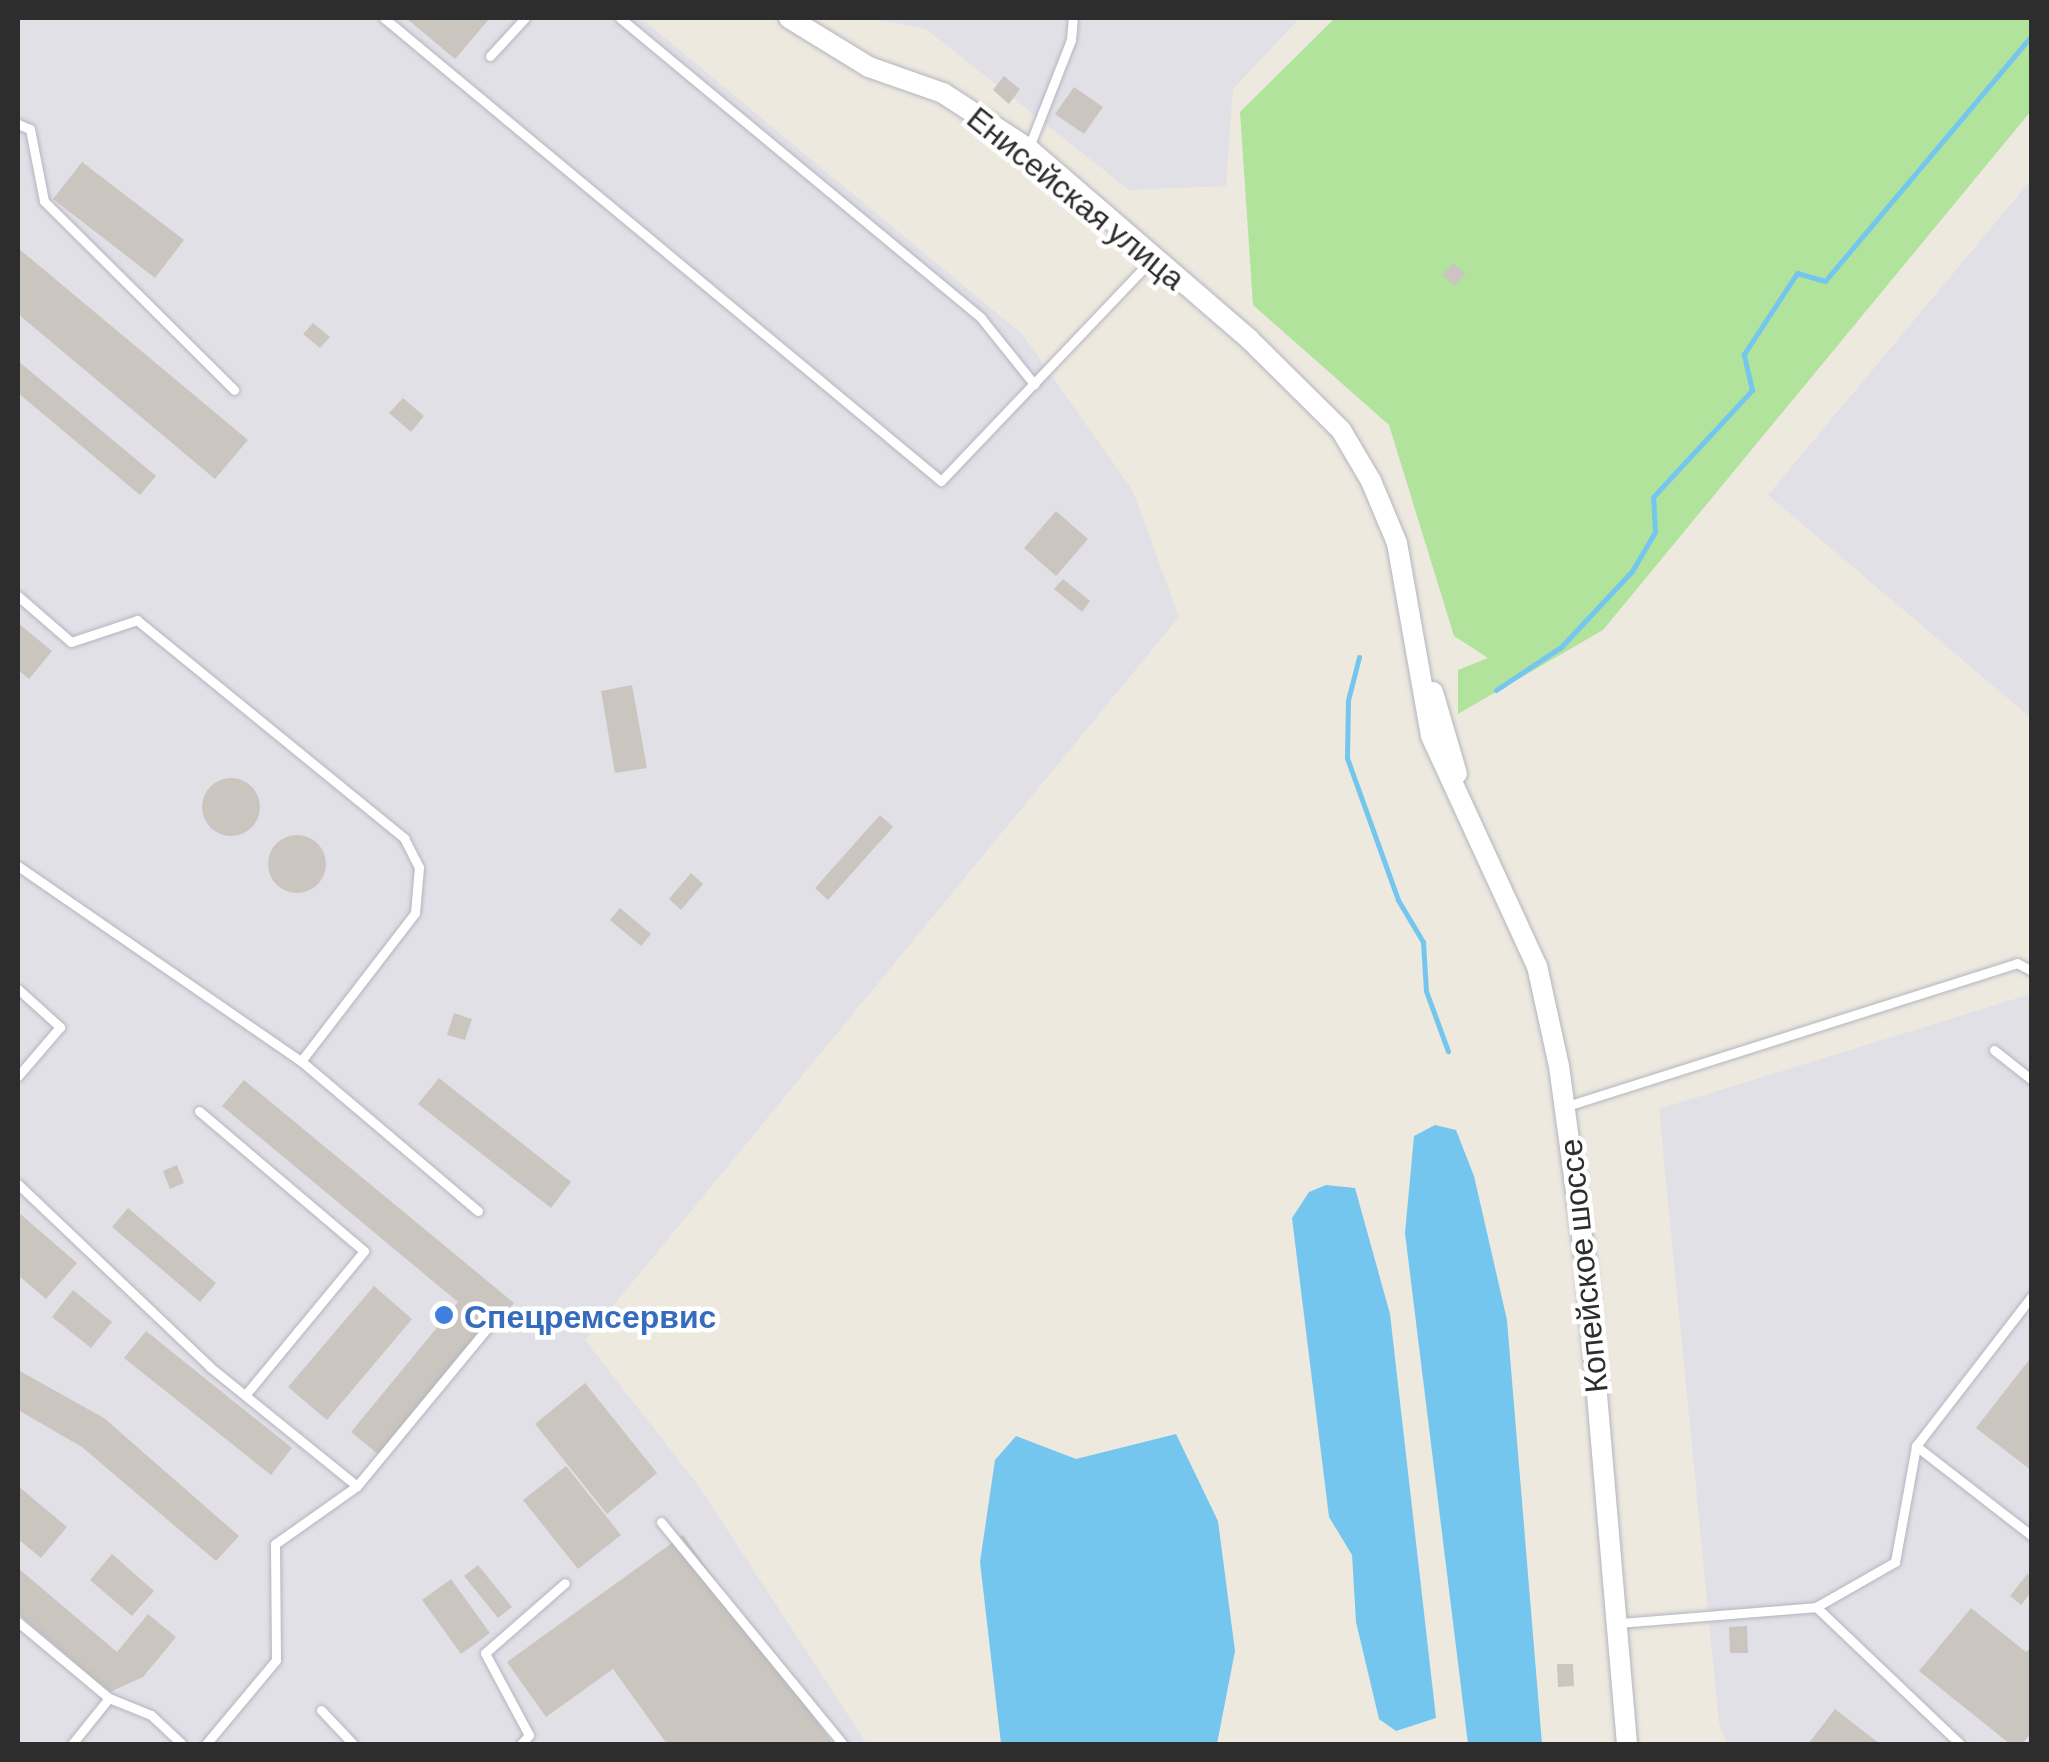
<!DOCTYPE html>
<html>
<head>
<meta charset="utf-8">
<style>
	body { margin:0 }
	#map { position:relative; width:2049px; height:1762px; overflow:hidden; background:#eee9df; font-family:Barlow,sans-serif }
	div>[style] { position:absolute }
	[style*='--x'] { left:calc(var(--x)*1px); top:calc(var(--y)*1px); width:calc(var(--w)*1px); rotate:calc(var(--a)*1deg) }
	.industrial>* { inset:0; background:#e2e0e7 }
	.green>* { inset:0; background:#b1e39d }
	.water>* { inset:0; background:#74c6ee }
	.stream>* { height:5px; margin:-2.5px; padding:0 2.5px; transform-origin:2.5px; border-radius:2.5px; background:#74c6ee }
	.building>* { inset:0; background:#cac5bf }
	.round { border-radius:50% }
	.roads { filter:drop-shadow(0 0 2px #b3b5c0) drop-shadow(0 0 2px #b3b5c0) }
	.service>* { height:9px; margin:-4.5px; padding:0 4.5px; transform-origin:4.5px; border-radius:4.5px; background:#fff }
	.tertiary>* { height:20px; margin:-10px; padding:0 10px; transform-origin:10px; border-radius:10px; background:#fff }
	.dots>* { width:28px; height:28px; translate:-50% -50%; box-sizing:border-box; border:5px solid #fff; border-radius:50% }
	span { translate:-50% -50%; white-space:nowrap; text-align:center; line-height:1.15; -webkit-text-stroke:9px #fff; paint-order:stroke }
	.street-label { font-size:32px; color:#2d2d2d }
	.shop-label { font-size:32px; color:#366cbe; font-weight:700 }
	.left { translate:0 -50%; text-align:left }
	.frame { position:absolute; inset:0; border:20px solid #2d2d2d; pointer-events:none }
</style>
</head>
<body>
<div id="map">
	<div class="industrial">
		<div style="clip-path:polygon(18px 18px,641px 18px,1023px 335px,1133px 491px,1179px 617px,585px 1340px,698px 1485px,867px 1744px,18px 1744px)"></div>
		<div style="clip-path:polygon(868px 18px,1300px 18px,1233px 89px,1226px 186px,1129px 190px,926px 29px)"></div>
		<div style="clip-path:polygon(2031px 180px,2031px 718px,1768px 495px)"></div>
		<div style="clip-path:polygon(2031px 994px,2031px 1744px,1727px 1744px,1719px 1723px,1659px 1109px)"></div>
	</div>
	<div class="green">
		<div style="clip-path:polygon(1335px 18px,2031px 18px,2031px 111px,1603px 630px,1458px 714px,1458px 670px,1488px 658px,1454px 636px,1389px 425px,1253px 305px,1240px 112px)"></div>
	</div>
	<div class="water">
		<div style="clip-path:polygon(1435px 1125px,1456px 1130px,1474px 1176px,1507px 1320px,1542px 1744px,1468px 1744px,1405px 1233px,1414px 1136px)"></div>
		<div style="clip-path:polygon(1326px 1185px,1355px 1188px,1390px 1314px,1436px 1718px,1396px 1731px,1379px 1719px,1356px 1622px,1352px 1555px,1329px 1517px,1292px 1218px,1309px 1192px)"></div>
		<div style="clip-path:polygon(1176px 1434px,1218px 1521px,1235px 1651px,1217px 1744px,1001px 1744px,980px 1562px,995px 1460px,1016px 1436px,1076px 1459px)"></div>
	</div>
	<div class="stream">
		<div style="--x:1359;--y:657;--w:44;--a:104.3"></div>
		<div style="--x:1348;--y:700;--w:58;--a:91"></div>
		<div style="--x:1347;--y:758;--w:151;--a:70.2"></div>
		<div style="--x:1398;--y:900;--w:49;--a:59.2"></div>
		<div style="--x:1423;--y:942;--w:49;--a:86.5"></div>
		<div style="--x:1426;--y:991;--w:64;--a:69.9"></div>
		<div style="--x:1496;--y:690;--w:78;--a:-33.5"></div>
		<div style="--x:1561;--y:647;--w:104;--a:-46.9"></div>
		<div style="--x:1632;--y:571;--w:45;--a:-59.5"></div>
		<div style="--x:1655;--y:532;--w:35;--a:-93"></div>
		<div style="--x:1653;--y:497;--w:146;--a:-47.2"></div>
		<div style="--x:1752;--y:390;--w:37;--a:-103"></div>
		<div style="--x:1744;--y:354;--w:97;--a:-56.8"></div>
		<div style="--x:1797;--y:273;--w:29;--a:16"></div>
		<div style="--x:1825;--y:281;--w:322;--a:-49.9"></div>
	</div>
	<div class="building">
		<div style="clip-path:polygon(406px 18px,490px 18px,455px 59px)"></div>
		<div style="clip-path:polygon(1004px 76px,1020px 89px,1009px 104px,993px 90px)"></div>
		<div style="clip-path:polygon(1074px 87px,1103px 107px,1084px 134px,1055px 114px)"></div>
		<div style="clip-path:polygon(82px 162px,184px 240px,155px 278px,53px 199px)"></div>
		<div style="clip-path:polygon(18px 248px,248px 440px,215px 479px,18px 314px)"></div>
		<div style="clip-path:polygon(1453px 263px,1466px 274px,1455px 286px,1442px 275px)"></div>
		<div style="clip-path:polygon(313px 323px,330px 337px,320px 348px,303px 334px)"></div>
		<div style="clip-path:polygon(18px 361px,156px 476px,140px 495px,18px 393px)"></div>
		<div style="clip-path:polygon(403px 398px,424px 416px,411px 432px,389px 413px)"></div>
		<div style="clip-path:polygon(1056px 511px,1088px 539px,1056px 576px,1024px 548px)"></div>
		<div style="clip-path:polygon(1063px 579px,1090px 601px,1082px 612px,1054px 589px)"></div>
		<div style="clip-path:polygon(18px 623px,52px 651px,29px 679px,18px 670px)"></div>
		<div style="clip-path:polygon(632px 685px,647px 768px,615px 773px,601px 691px)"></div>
		<div class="round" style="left:202px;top:778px;width:58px;height:58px"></div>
		<div style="clip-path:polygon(880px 815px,893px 827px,828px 900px,815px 888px)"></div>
		<div class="round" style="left:268px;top:835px;width:58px;height:58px"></div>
		<div style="clip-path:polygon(691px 873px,703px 884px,681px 910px,669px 899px)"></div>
		<div style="clip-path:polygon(620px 908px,651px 934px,641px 946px,610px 920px)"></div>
		<div style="clip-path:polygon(454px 1013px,472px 1019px,465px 1040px,447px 1035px)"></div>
		<div style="clip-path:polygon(439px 1078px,571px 1182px,551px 1208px,418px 1104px)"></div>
		<div style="clip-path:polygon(244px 1080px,514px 1303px,384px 1459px,351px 1432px,458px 1302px,222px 1106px)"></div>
		<div style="clip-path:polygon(177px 1165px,184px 1183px,170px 1189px,163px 1171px)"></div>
		<div style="clip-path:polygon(128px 1208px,216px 1283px,200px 1302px,112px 1227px)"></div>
		<div style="clip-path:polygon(18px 1212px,77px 1263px,46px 1299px,18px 1275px)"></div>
		<div style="clip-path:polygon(374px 1286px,412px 1319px,327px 1420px,288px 1387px)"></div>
		<div style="clip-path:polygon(73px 1290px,112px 1322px,91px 1348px,52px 1317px)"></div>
		<div style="clip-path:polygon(146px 1331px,292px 1448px,271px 1475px,124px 1358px)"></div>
		<div style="clip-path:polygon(2032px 1356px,2032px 1471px,1976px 1428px)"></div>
		<div style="clip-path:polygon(18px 1370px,104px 1418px,239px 1536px,216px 1561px,82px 1447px,18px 1410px)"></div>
		<div style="clip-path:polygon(585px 1383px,657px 1473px,607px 1514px,535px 1424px)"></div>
		<div style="clip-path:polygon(566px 1466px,621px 1535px,578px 1569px,523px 1500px)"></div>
		<div style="clip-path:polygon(18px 1486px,67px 1527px,41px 1558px,18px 1539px)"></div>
		<div style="clip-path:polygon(683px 1535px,833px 1744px,667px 1744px,613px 1669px,546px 1717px,507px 1662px)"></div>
		<div style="clip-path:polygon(112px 1554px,154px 1591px,132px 1616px,90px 1580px)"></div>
		<div style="clip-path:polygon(478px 1565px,512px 1607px,498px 1618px,464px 1576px)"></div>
		<div style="clip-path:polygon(18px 1568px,117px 1652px,148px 1614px,176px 1637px,143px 1677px,110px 1692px,18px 1614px)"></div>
		<div style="clip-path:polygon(2028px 1573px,2032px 1591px,2021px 1605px,2010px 1596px)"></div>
		<div style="clip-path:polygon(451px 1579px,490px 1633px,461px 1654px,422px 1600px)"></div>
		<div style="clip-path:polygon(1971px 1608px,2026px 1652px,2032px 1646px,2032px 1732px,2022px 1744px,2010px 1744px,1919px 1671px)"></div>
		<div style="clip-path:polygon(1747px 1626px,1748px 1653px,1730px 1653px,1729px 1627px)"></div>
		<div style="clip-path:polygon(1557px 1664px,1573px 1664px,1574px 1686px,1558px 1687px)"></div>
		<div style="clip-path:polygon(1835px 1709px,1880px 1744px,1809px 1743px)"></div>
	</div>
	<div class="roads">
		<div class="service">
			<div style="--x:384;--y:18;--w:724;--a:39.73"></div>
			<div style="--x:941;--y:481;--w:309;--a:-46.4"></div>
			<div style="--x:620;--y:18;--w:469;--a:39.7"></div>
			<div style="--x:981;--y:318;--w:85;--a:51.2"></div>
			<div style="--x:490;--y:56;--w:52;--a:-47.4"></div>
			<div style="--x:18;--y:124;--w:13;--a:23"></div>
			<div style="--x:30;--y:129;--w:73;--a:79"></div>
			<div style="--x:44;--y:201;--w:268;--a:44.8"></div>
			<div style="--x:1029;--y:147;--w:115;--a:-68.6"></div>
			<div style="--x:1071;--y:40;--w:22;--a:-85"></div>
			<div style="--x:18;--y:596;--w:70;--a:41"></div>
			<div style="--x:71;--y:642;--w:70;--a:-18.4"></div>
			<div style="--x:137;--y:620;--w:345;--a:39.2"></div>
			<div style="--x:404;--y:838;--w:33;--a:63"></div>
			<div style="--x:419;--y:867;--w:46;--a:95"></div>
			<div style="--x:415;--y:913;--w:187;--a:127.6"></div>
			<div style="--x:18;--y:866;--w:344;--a:34.6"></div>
			<div style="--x:301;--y:1061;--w:232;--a:40.3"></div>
			<div style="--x:18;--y:989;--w:57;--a:42.1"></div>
			<div style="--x:60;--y:1027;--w:65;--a:130.6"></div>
			<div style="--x:1994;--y:1050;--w:48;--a:38.3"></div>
			<div style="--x:1567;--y:1106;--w:472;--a:-17.6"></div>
			<div style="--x:2017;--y:963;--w:17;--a:28"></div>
			<div style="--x:199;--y:1111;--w:216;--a:40.3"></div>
			<div style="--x:364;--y:1251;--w:184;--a:129.5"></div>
			<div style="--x:18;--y:1184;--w:265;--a:43.6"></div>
			<div style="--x:210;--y:1367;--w:189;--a:39"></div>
			<div style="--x:1916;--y:1446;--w:147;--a:37.8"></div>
			<div style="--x:661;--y:1522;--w:287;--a:50.7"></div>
			<div style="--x:18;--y:1622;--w:119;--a:39.9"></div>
			<div style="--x:109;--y:1698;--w:45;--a:22"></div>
			<div style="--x:151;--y:1715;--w:42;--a:43.1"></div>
			<div style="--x:1619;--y:1623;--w:198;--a:-4.6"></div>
			<div style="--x:321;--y:1710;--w:47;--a:46.7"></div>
			<div style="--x:72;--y:1744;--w:59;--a:-51.2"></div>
			<div style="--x:206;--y:1744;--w:109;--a:-50.2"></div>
			<div style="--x:276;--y:1660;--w:116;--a:-90.5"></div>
			<div style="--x:275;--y:1544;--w:100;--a:-35.3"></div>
			<div style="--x:357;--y:1486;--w:207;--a:-50.5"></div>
			<div style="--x:521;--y:1744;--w:12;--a:-48"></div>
			<div style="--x:529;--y:1735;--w:93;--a:-118.2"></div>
			<div style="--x:485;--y:1653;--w:106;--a:-41.2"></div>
			<div style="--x:1960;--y:1744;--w:199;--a:-136.4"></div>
			<div style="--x:1816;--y:1607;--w:91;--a:-29.7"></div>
			<div style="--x:1895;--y:1562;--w:118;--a:-79.7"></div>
			<div style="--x:1916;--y:1446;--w:190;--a:-52.3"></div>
		</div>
		<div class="tertiary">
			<div style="--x:789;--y:18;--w:94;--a:31.5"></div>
			<div style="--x:869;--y:67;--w:78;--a:19.4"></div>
			<div style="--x:943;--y:93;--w:103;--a:33.1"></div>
			<div style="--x:1029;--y:149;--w:291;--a:40.8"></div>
			<div style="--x:1249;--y:339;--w:129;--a:44.7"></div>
			<div style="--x:1341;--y:430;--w:59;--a:59.5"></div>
			<div style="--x:1371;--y:481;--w:67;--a:67.2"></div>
			<div style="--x:1397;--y:543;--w:196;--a:80"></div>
			<div style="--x:1431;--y:736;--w:253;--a:65.3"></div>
			<div style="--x:1537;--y:966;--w:102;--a:77.6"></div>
			<div style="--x:1559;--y:1066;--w:202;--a:82.3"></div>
			<div style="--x:1586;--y:1266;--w:480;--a:85.1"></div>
			<div style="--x:1433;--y:692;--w:85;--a:73.7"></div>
		</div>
	</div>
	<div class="dots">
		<div style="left:444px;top:1315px;background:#3f7fe0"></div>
	</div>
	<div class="street-label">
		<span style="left:1077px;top:197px;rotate:39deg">Енисейская улица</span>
		<span style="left:1582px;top:1266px;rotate:-96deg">Копейское шоссе</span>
	</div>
	<div class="shop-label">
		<span class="left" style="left:464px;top:1315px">Спецремсервис</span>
	</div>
	<div class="frame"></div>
</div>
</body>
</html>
